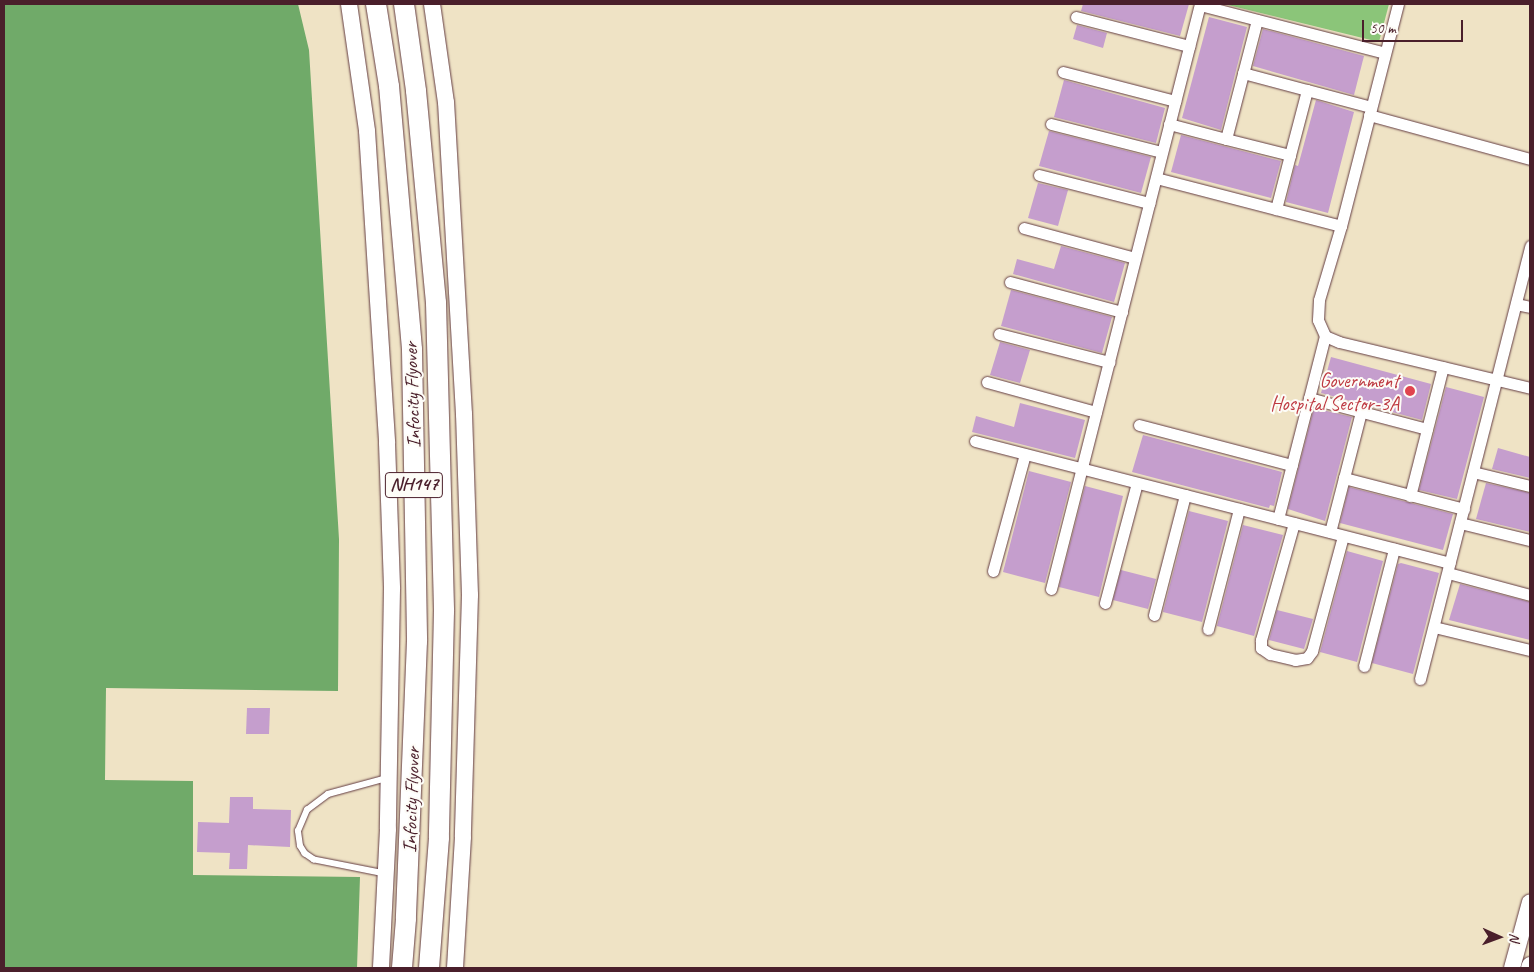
<!DOCTYPE html>
<html>
<head>
<meta charset="utf-8">
<style>
	body { margin:0 }
	#map { position:relative; width:1534px; height:972px; overflow:hidden; background:#efe3c5; font-family:Caveat,sans-serif }
	div>[style] { position:absolute }
	[style*='--x'] { left:calc(var(--x)*1px); top:calc(var(--y)*1px); width:calc(var(--w)*1px); rotate:calc(var(--a)*1deg) }
	.green>* { inset:0; background:#8bc579 }
	.forest>* { inset:0; background:#70aa69 }
	.building>* { inset:0; background:#c59ecd }
	.roads { filter:drop-shadow(0 0 1px #633c42) drop-shadow(0 0 1px #633c42) }
	.lane>* { height:5.5px; margin:-2.75px; padding:0 2.75px; transform-origin:2.75px; border-radius:2.75px; background:#fff }
	.street>* { height:11px; margin:-5.5px; padding:0 5.5px; transform-origin:5.5px; border-radius:5.5px; background:#fff }
	.secondary>* { height:16px; margin:-8px; padding:0 8px; transform-origin:8px; border-radius:8px; background:#fff }
	.highway>* { height:20px; margin:-10px; padding:0 10px; transform-origin:10px; border-radius:10px; background:#fff }
	.dots>* { width:14px; height:14px; translate:-50% -50%; box-sizing:border-box; border:2px solid #fdfcf7; border-radius:50% }
	span { translate:-50% -50%; white-space:nowrap; text-align:center; line-height:1.15; -webkit-text-stroke:4px #fdfcf7; paint-order:stroke }
	.shield-label span { padding:1px 4px; background:#fdfcf7; border:1px solid; border-radius:4px; -webkit-text-stroke-width:0 }
	.shield-label { font-size:19px; color:#4a1f2b; font-weight:700 }
	.health-label { font-size:20px; color:#be3a42 }
	.right { translate:-100% -50%; text-align:right }
	.street-label { font-size:20px; color:#4a1f2b }
	.frame { position:absolute; inset:0; border:5px solid #4a1f2b; pointer-events:none }
	.north { position:absolute; left:1474px; top:912px; width:50px; height:50px; -webkit-text-stroke:4px #fdfcf7; paint-order:stroke; rotate:92deg; font-size:14px; font-weight:700; line-height:20px; text-align:center; color:#4a1f2b }
	.north::after { content:''; display:block; margin:auto; width:18px; height:22px; background:#4a1f2b; clip-path:polygon(50% 0,100% 100%,50% 72%,0 100%) }
	.scale { position:absolute; left:1362px; top:20px; width:101px; height:22px; box-sizing:border-box; border:2px solid #4a1f2b; border-top:0; padding-left:6px; font-size:15px; line-height:18px; white-space:nowrap; color:#4a1f2b; -webkit-text-stroke:4px #fdfcf7; paint-order:stroke }
</style>
</head>
<body>
<div id="map">
	<div class="green">
		<div style="clip-path:polygon(1224px 4px,1389px 4px,1379px 42px)"></div>
	</div>
	<div class="forest">
		<div style="clip-path:polygon(4px 4px,298px 4px,309px 50px,339px 539px,338px 691px,106px 688px,105px 780px,193px 781px,193px 875px,360px 877px,357px 968px,4px 968px)"></div>
	</div>
	<div class="building">
		<div style="clip-path:polygon(1083px 4px,1189px 4px,1180px 36px,1081px 11px)"></div>
		<div style="clip-path:polygon(1209px 17px,1247px 27px,1221px 130px,1182px 118px)"></div>
		<div style="clip-path:polygon(1077px 25px,1107px 33px,1103px 48px,1073px 39px)"></div>
		<div style="clip-path:polygon(1263px 29px,1364px 56px,1354px 95px,1253px 66px)"></div>
		<div style="clip-path:polygon(1064px 80px,1165px 108px,1156px 143px,1054px 117px)"></div>
		<div style="clip-path:polygon(1316px 100px,1354px 112px,1328px 213px,1286px 202px,1295px 165px,1298px 166px)"></div>
		<div style="clip-path:polygon(1049px 131px,1151px 157px,1141px 193px,1039px 166px)"></div>
		<div style="clip-path:polygon(1181px 135px,1281px 161px,1271px 198px,1171px 172px)"></div>
		<div style="clip-path:polygon(1038px 183px,1068px 190px,1058px 226px,1028px 218px)"></div>
		<div style="clip-path:polygon(1061px 246px,1125px 263px,1114px 302px,1013px 274px,1017px 259px,1054px 269px)"></div>
		<div style="clip-path:polygon(1011px 290px,1112px 317px,1102px 353px,1001px 326px)"></div>
		<div style="clip-path:polygon(1000px 342px,1030px 350px,1020px 383px,990px 375px)"></div>
		<div style="clip-path:polygon(1331px 357px,1431px 384px,1422px 420px,1321px 393px)"></div>
		<div style="clip-path:polygon(1446px 387px,1484px 397px,1457px 499px,1419px 490px)"></div>
		<div style="clip-path:polygon(1020px 403px,1085px 420px,1075px 458px,972px 432px,976px 416px,1014px 427px)"></div>
		<div style="clip-path:polygon(1314px 408px,1352px 417px,1325px 521px,1288px 509px)"></div>
		<div style="clip-path:polygon(1143px 435px,1282px 472px,1274px 506px,1270px 505px,1269px 508px,1132px 472px)"></div>
		<div style="clip-path:polygon(1498px 448px,1530px 457px,1530px 478px,1492px 469px)"></div>
		<div style="clip-path:polygon(1029px 471px,1071px 482px,1045px 583px,1003px 572px)"></div>
		<div style="clip-path:polygon(1486px 483px,1530px 493px,1530px 532px,1476px 519px)"></div>
		<div style="clip-path:polygon(1085px 486px,1123px 496px,1099px 597px,1059px 587px)"></div>
		<div style="clip-path:polygon(1349px 487px,1453px 514px,1443px 550px,1340px 523px)"></div>
		<div style="clip-path:polygon(1189px 511px,1228px 521px,1202px 622px,1163px 612px)"></div>
		<div style="clip-path:polygon(1243px 525px,1283px 535px,1254px 636px,1217px 626px)"></div>
		<div style="clip-path:polygon(1347px 551px,1383px 561px,1357px 662px,1320px 652px)"></div>
		<div style="clip-path:polygon(1401px 563px,1439px 573px,1413px 674px,1372px 663px,1398px 564px)"></div>
		<div style="clip-path:polygon(1121px 570px,1156px 579px,1148px 609px,1113px 600px)"></div>
		<div style="clip-path:polygon(1460px 584px,1530px 602px,1530px 640px,1449px 620px)"></div>
		<div style="clip-path:polygon(1277px 610px,1313px 619px,1304px 649px,1269px 640px)"></div>
		<div style="clip-path:polygon(247px 708px,270px 708px,269px 734px,246px 734px)"></div>
		<div style="clip-path:polygon(230px 797px,253px 797px,253px 809px,291px 810px,290px 847px,248px 845px,247px 869px,229px 869px,230px 853px,197px 852px,198px 822px,229px 823px)"></div>
	</div>
	<div class="roads">
		<div class="lane">
			<div style="--x:385;--y:874;--w:72;--a:-168.8"></div>
			<div style="--x:314;--y:860;--w:11;--a:-146"></div>
			<div style="--x:305;--y:854;--w:9;--a:-122"></div>
			<div style="--x:300;--y:846;--w:15;--a:-98"></div>
			<div style="--x:298;--y:831;--w:23;--a:-67"></div>
			<div style="--x:307;--y:810;--w:26;--a:-37"></div>
			<div style="--x:328;--y:794;--w:61;--a:-15.2"></div>
		</div>
		<div class="street">
			<div style="--x:1398;--y:4;--w:229;--a:104.4"></div>
			<div style="--x:1341;--y:226;--w:77;--a:106.6"></div>
			<div style="--x:1319;--y:300;--w:20;--a:93"></div>
			<div style="--x:1318;--y:320;--w:17;--a:66"></div>
			<div style="--x:1325;--y:336;--w:15;--a:23"></div>
			<div style="--x:1339;--y:342;--w:196;--a:13.5"></div>
			<div style="--x:1200;--y:5;--w:191;--a:14.5"></div>
			<div style="--x:1076;--y:17;--w:117;--a:14.4"></div>
			<div style="--x:1063;--y:72;--w:116;--a:14.5"></div>
			<div style="--x:1243;--y:73;--w:66;--a:14.9"></div>
			<div style="--x:1369;--y:115;--w:167;--a:15.3"></div>
			<div style="--x:1051;--y:124;--w:114;--a:14.2"></div>
			<div style="--x:1169;--y:124;--w:59;--a:14.7"></div>
			<div style="--x:1226;--y:139;--w:123;--a:-75.4"></div>
			<div style="--x:1226;--y:139;--w:66;--a:14"></div>
			<div style="--x:1290;--y:155;--w:56;--a:104.5"></div>
			<div style="--x:1290;--y:155;--w:67;--a:-75.3"></div>
			<div style="--x:1307;--y:90;--w:66;--a:14.9"></div>
			<div style="--x:1039;--y:175;--w:114;--a:14.3"></div>
			<div style="--x:1156;--y:178;--w:191;--a:14.5"></div>
			<div style="--x:1024;--y:228;--w:115;--a:15.1"></div>
			<div style="--x:1010;--y:282;--w:116;--a:15"></div>
			<div style="--x:1516;--y:304;--w:14;--a:12"></div>
			<div style="--x:999;--y:334;--w:114;--a:14.3"></div>
			<div style="--x:987;--y:382;--w:113;--a:15.4"></div>
			<div style="--x:1309;--y:398;--w:122;--a:14.7"></div>
			<div style="--x:1139;--y:425;--w:158;--a:14.7"></div>
			<div style="--x:975;--y:441;--w:490;--a:14.4"></div>
			<div style="--x:1473;--y:472;--w:59;--a:13.8"></div>
			<div style="--x:1344;--y:478;--w:68;--a:-75.6"></div>
			<div style="--x:1410;--y:496;--w:133;--a:-75.7"></div>
			<div style="--x:1278;--y:519;--w:189;--a:-75.6"></div>
			<div style="--x:1294;--y:523;--w:122;--a:105.8"></div>
			<div style="--x:1261;--y:640;--w:8;--a:90"></div>
			<div style="--x:1261;--y:648;--w:11;--a:34"></div>
			<div style="--x:1270;--y:654;--w:26;--a:13"></div>
			<div style="--x:1295;--y:660;--w:12;--a:-9"></div>
			<div style="--x:1307;--y:658;--w:9;--a:-54"></div>
			<div style="--x:1312;--y:651;--w:119;--a:-74.9"></div>
			<div style="--x:1460;--y:523;--w:72;--a:13.7"></div>
			<div style="--x:1330;--y:532;--w:56;--a:-75.5"></div>
			<div style="--x:1344;--y:478;--w:124;--a:14.5"></div>
			<div style="--x:993;--y:571;--w:121;--a:-74.7"></div>
			<div style="--x:1448;--y:573;--w:85;--a:15"></div>
			<div style="--x:1051;--y:589;--w:604;--a:-75.71"></div>
			<div style="--x:1105;--y:603;--w:124;--a:-75.1"></div>
			<div style="--x:1154;--y:615;--w:124;--a:-75.5"></div>
			<div style="--x:1434;--y:627;--w:99;--a:13.5"></div>
			<div style="--x:1208;--y:629;--w:124;--a:-75.5"></div>
			<div style="--x:1364;--y:666;--w:121;--a:-75.6"></div>
			<div style="--x:1420;--y:679;--w:447;--a:-75.7"></div>
		</div>
		<div class="secondary">
			<div style="--x:349;--y:4;--w:128;--a:81.9"></div>
			<div style="--x:367;--y:131;--w:313;--a:86.3"></div>
			<div style="--x:387;--y:443;--w:146;--a:88"></div>
			<div style="--x:392;--y:589;--w:240;--a:91"></div>
			<div style="--x:388;--y:829;--w:139;--a:92.9"></div>
			<div style="--x:432;--y:4;--w:99;--a:81.9"></div>
			<div style="--x:446;--y:102;--w:313;--a:86.7"></div>
			<div style="--x:464;--y:414;--w:181;--a:88.1"></div>
			<div style="--x:470;--y:595;--w:242;--a:91.7"></div>
			<div style="--x:463;--y:837;--w:131;--a:93.5"></div>
			<div style="--x:1512;--y:968;--w:68;--a:-74.7"></div>
			<div style="--x:1529;--y:968;--w:3;--a:-72"></div>
		</div>
		<div class="highway">
			<div style="--x:376;--y:4;--w:83;--a:81"></div>
			<div style="--x:389;--y:86;--w:265;--a:85"></div>
			<div style="--x:412;--y:350;--w:291;--a:89"></div>
			<div style="--x:417;--y:641;--w:278;--a:92.3"></div>
			<div style="--x:406;--y:919;--w:49;--a:94.7"></div>
			<div style="--x:404;--y:4;--w:88;--a:82.1"></div>
			<div style="--x:416;--y:91;--w:213;--a:84.6"></div>
			<div style="--x:436;--y:303;--w:308;--a:88.5"></div>
			<div style="--x:444;--y:611;--w:227;--a:91.3"></div>
			<div style="--x:439;--y:838;--w:130;--a:94.4"></div>
		</div>
	</div>
	<div class="dots">
		<div style="left:1410px;top:391px;background:#e0444e"></div>
	</div>
	<div class="shield-label">
		<span style="left:414px;top:485px">NH147</span>
	</div>
	<div class="health-label">
		<span class="right" style="left:1399px;top:392px">Government<br>Hospital Sector-3A</span>
	</div>
	<div class="street-label">
		<span style="left:412px;top:395px;rotate:-92deg">Infocity Flyover</span>
		<span style="left:411px;top:800px;rotate:-88deg">Infocity Flyover</span>
	</div>
	<div class="frame"></div>
	<div class="north">N</div>
	<div class="scale">50 m</div>
</div>
</body>
</html>
